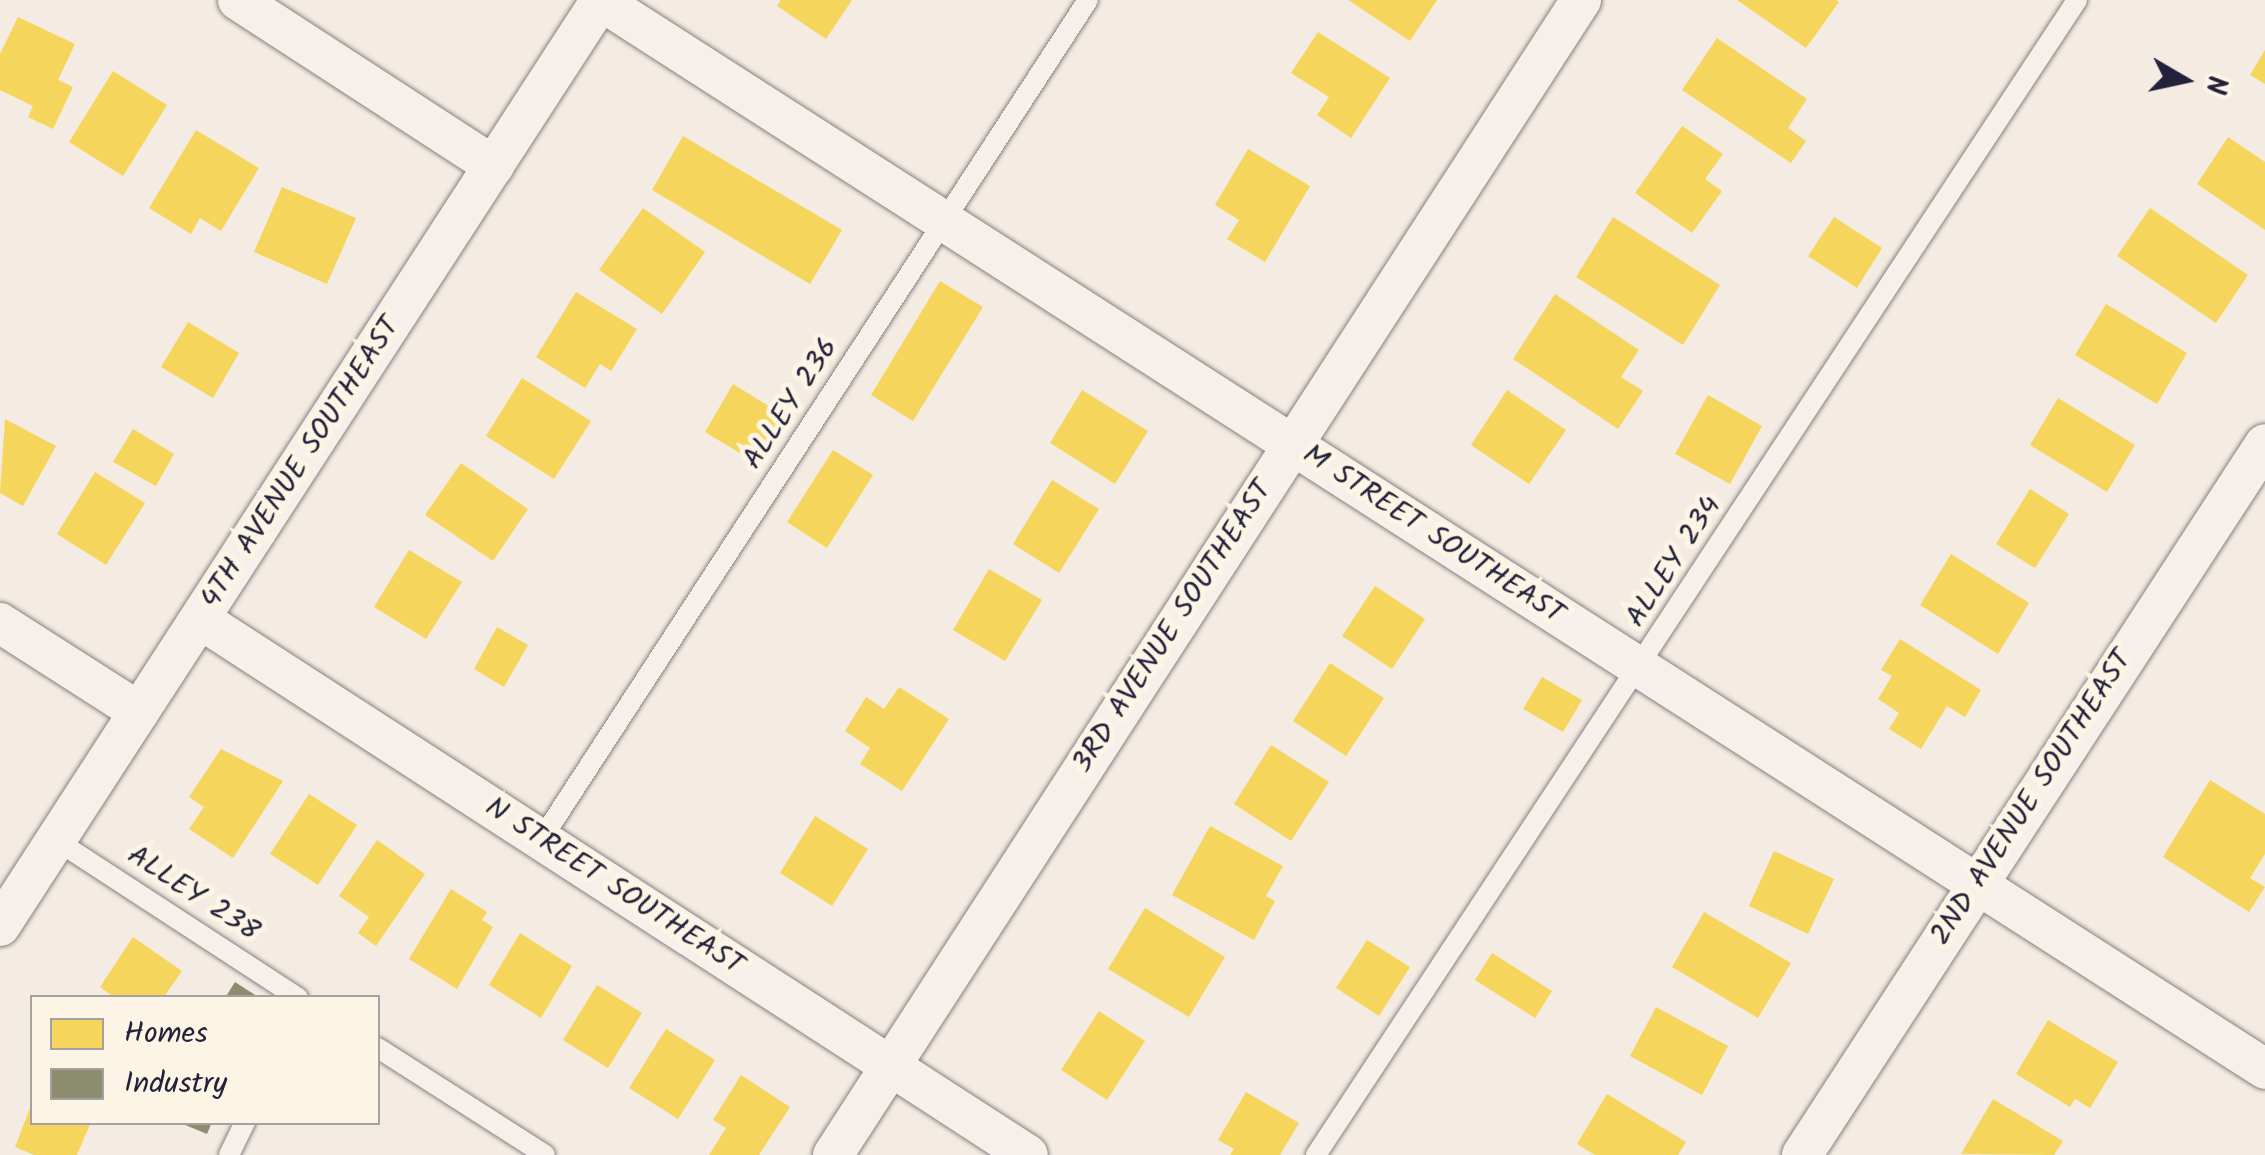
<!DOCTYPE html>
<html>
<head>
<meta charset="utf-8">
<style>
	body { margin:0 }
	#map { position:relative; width:2265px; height:1155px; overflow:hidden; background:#f4ebe2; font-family:Kalam,sans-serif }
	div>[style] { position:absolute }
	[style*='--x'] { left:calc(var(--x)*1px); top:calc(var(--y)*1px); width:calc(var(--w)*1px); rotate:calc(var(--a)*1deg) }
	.homes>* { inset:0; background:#f6d55c }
	.industry>* { inset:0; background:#8c8c6e }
	.roads { filter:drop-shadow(0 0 2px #858182) drop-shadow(0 0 2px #858182) }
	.service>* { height:20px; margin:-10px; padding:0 10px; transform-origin:10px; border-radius:10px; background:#f5f1ea }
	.minor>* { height:40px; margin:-20px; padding:0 20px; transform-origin:20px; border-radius:20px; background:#f5f1ea }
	span { translate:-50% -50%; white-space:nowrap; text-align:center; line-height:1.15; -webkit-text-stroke:10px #fcf5e5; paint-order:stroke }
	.street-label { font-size:30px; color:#22223b }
	.legend { position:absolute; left:30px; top:995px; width:350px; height:130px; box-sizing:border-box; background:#fcf5e5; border:2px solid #a5a1a1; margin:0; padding:12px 18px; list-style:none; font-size:30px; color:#22223b }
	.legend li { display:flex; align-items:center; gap:20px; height:50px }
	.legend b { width:50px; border:2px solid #a5a1a1 }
	.north { position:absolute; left:2135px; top:30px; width:100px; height:100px; -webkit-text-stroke:8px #fcf5e5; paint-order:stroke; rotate:99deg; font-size:28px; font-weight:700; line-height:40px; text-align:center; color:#22223b }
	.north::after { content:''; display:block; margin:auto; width:35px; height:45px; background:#22223b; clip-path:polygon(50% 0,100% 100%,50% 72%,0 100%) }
</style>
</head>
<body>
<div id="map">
	<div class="homes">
		<div style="clip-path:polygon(781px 0,852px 0,826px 39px,777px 6px)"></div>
		<div style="clip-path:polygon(1348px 0,1437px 0,1410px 41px)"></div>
		<div style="clip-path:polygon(1737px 0,1836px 0,1839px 2px,1806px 48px)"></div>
		<div style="clip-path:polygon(18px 17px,75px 44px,58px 80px,73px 87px,53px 129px,28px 117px,33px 106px,0 90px,0 54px)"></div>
		<div style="clip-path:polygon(1318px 32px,1390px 78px,1351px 138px,1317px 115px,1329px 97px,1291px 73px)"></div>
		<div style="clip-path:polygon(1717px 38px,1807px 99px,1788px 128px,1806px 141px,1791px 163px,1682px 90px)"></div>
		<div style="clip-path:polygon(2265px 50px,2265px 84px,2250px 75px)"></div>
		<div style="clip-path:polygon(113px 71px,167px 105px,123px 176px,69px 142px)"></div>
		<div style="clip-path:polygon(1682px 126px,1723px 154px,1705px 179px,1722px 191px,1692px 233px,1635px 193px)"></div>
		<div style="clip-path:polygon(196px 130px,259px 168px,221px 231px,200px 218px,191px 234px,149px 208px)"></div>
		<div style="clip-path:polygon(683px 136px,842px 230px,810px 284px,652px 190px)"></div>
		<div style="clip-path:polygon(2228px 137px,2265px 162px,2265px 230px,2197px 184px)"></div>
		<div style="clip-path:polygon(1248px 149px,1310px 186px,1265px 262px,1227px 239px,1239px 220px,1215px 205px)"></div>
		<div style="clip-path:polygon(282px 187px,356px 218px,327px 284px,254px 252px)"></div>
		<div style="clip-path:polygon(643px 208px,705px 252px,662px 314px,599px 270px)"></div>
		<div style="clip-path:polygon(2150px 208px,2248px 275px,2216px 323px,2117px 256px)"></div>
		<div style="clip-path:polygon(1613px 217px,1720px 285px,1683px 345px,1576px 277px)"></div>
		<div style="clip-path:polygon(1834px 217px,1882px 248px,1857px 288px,1808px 256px)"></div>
		<div style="clip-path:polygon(940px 281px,983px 307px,913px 421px,871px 395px)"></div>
		<div style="clip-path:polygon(576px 292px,637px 329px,611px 371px,600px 364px,585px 388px,536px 357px)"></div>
		<div style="clip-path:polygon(1555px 294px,1639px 350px,1621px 377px,1643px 391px,1618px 429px,1513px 359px)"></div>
		<div style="clip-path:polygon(2106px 304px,2187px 353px,2157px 404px,2075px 355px)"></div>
		<div style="clip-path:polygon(188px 322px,239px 353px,213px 398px,161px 367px)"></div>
		<div style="clip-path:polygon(522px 378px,591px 421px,554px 479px,486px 436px)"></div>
		<div style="clip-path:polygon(733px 384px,786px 417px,758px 464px,705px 432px)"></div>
		<div style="clip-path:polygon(1082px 390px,1148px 431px,1115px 484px,1050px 443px)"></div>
		<div style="clip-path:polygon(1507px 390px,1566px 430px,1529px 484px,1471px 445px)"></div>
		<div style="clip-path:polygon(1708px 395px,1762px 426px,1730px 484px,1675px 454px)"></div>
		<div style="clip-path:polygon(2058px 398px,2135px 445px,2107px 492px,2030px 445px)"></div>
		<div style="clip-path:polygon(5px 419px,56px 446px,23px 506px,0 493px)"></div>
		<div style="clip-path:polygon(133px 429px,174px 454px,156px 486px,113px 462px)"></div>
		<div style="clip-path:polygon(833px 450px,873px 475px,827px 548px,787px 522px)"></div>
		<div style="clip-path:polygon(461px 463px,528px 509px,493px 561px,425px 515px)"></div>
		<div style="clip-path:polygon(95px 472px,145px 503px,106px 565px,57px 534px)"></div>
		<div style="clip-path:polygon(1052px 480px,1099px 509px,1059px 573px,1013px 544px)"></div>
		<div style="clip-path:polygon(2030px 489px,2069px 514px,2035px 568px,1996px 544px)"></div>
		<div style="clip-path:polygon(409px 550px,462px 582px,426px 639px,374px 607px)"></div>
		<div style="clip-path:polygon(1951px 554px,2029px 603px,1998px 654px,1920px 605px)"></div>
		<div style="clip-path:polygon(989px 569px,1042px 600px,1005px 661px,953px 630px)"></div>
		<div style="clip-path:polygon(1375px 586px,1425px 619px,1392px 669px,1342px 636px)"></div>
		<div style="clip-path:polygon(497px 627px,528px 645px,504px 687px,474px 669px)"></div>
		<div style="clip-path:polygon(1900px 639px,1981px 690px,1965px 717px,1947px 706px,1921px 749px,1889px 729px,1899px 713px,1878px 699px,1892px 676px,1881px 670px)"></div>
		<div style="clip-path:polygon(1330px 663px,1384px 698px,1346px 756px,1293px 721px)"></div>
		<div style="clip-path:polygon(1542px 677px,1582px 700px,1563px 732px,1523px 709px)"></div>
		<div style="clip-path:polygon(899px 687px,949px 719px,902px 791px,860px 764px,870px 748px,845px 731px,866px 697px,884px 709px)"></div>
		<div style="clip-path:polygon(1271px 745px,1329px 782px,1291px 841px,1234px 804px)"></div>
		<div style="clip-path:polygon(221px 749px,283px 781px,233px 858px,189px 829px,204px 807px,189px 797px)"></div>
		<div style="clip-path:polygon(2210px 780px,2265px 814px,2265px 854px,2250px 878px,2265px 887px,2249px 912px,2163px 857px)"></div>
		<div style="clip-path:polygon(309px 794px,357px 825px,318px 885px,270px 854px)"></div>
		<div style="clip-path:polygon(815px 816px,868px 849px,832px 906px,780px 873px)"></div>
		<div style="clip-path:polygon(1210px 826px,1283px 866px,1266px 896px,1275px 901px,1254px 940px,1172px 895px)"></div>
		<div style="clip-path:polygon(377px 840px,425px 874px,376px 946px,358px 933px,369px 917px,339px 896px)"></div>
		<div style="clip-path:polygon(1774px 851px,1834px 879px,1808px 934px,1749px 906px)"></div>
		<div style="clip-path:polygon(451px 889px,487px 912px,482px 920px,493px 927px,457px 989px,409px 959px)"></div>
		<div style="clip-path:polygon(1145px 908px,1225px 957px,1189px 1017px,1108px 969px)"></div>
		<div style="clip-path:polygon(1704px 912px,1791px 963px,1758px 1018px,1672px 967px)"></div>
		<div style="clip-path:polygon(520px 933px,572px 966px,541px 1018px,489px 985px)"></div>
		<div style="clip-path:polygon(133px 937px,182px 971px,163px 998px,115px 998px,100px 987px)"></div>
		<div style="clip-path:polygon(1367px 940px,1410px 967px,1379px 1016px,1336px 988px)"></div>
		<div style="clip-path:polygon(1492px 953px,1552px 991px,1535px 1018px,1475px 980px)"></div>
		<div style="clip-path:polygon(597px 985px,642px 1013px,608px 1068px,563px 1040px)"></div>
		<div style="clip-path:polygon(1656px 1007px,1728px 1046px,1702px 1095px,1630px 1056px)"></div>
		<div style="clip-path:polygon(1099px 1011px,1145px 1041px,1107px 1100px,1061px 1070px)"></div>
		<div style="clip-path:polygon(2048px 1020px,2118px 1062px,2090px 1108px,2075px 1099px,2070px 1107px,2016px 1074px)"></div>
		<div style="clip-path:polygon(666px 1029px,715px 1060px,678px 1119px,629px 1088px)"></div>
		<div style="clip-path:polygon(741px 1075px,790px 1107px,759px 1155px,709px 1155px,726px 1128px,713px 1120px)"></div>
		<div style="clip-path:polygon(1246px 1092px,1299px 1123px,1280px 1155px,1230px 1155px,1234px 1149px,1218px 1140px)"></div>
		<div style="clip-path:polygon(1607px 1094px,1686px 1142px,1678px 1155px,1595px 1155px,1577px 1144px)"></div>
		<div style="clip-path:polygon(1993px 1099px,2063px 1141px,2054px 1155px,1961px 1154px)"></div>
		<div style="clip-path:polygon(32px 1103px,32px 1122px,91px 1122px,77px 1155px,34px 1155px,15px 1147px)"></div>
	</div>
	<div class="industry">
		<div style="clip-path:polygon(235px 982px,260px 998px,225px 998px)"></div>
		<div style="clip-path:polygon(178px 1122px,212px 1122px,207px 1134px)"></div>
	</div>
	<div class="roads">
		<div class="service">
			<div style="--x:56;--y:840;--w:289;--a:33.1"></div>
			<div style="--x:541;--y:840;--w:1002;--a:-56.93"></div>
			<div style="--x:378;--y:1048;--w:198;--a:32.6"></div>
			<div style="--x:229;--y:1155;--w:37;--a:-64"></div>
			<div style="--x:1316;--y:1155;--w:1383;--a:-56.62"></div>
		</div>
		<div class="minor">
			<div style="--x:238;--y:0;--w:305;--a:33"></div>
			<div style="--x:601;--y:1;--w:1977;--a:32.69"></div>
			<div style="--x:200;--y:619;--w:986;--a:32.92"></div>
			<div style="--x:0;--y:623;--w:165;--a:32.6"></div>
			<div style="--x:0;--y:926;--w:1104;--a:-57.02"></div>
			<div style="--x:833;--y:1155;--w:1376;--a:-57.07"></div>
			<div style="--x:1802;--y:1155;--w:848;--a:-56.93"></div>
		</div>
	</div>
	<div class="street-label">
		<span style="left:791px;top:404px;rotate:-57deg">ALLEY 236</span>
		<span style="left:301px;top:463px;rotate:-57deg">4TH AVENUE SOUTHEAST</span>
		<span style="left:1433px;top:535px;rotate:33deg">M STREET SOUTHEAST</span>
		<span style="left:1674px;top:562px;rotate:-57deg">ALLEY 234</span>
		<span style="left:1173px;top:627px;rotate:-57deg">3RD AVENUE SOUTHEAST</span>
		<span style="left:2032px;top:798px;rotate:-57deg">2ND AVENUE SOUTHEAST</span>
		<span style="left:614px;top:887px;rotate:33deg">N STREET SOUTHEAST</span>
		<span style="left:193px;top:894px;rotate:33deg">ALLEY 238</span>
	</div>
	<ul class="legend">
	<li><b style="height:28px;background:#f6d55c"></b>Homes</li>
	<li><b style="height:28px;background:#8c8c6e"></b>Industry</li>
	</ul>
	<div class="north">N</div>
</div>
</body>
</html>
